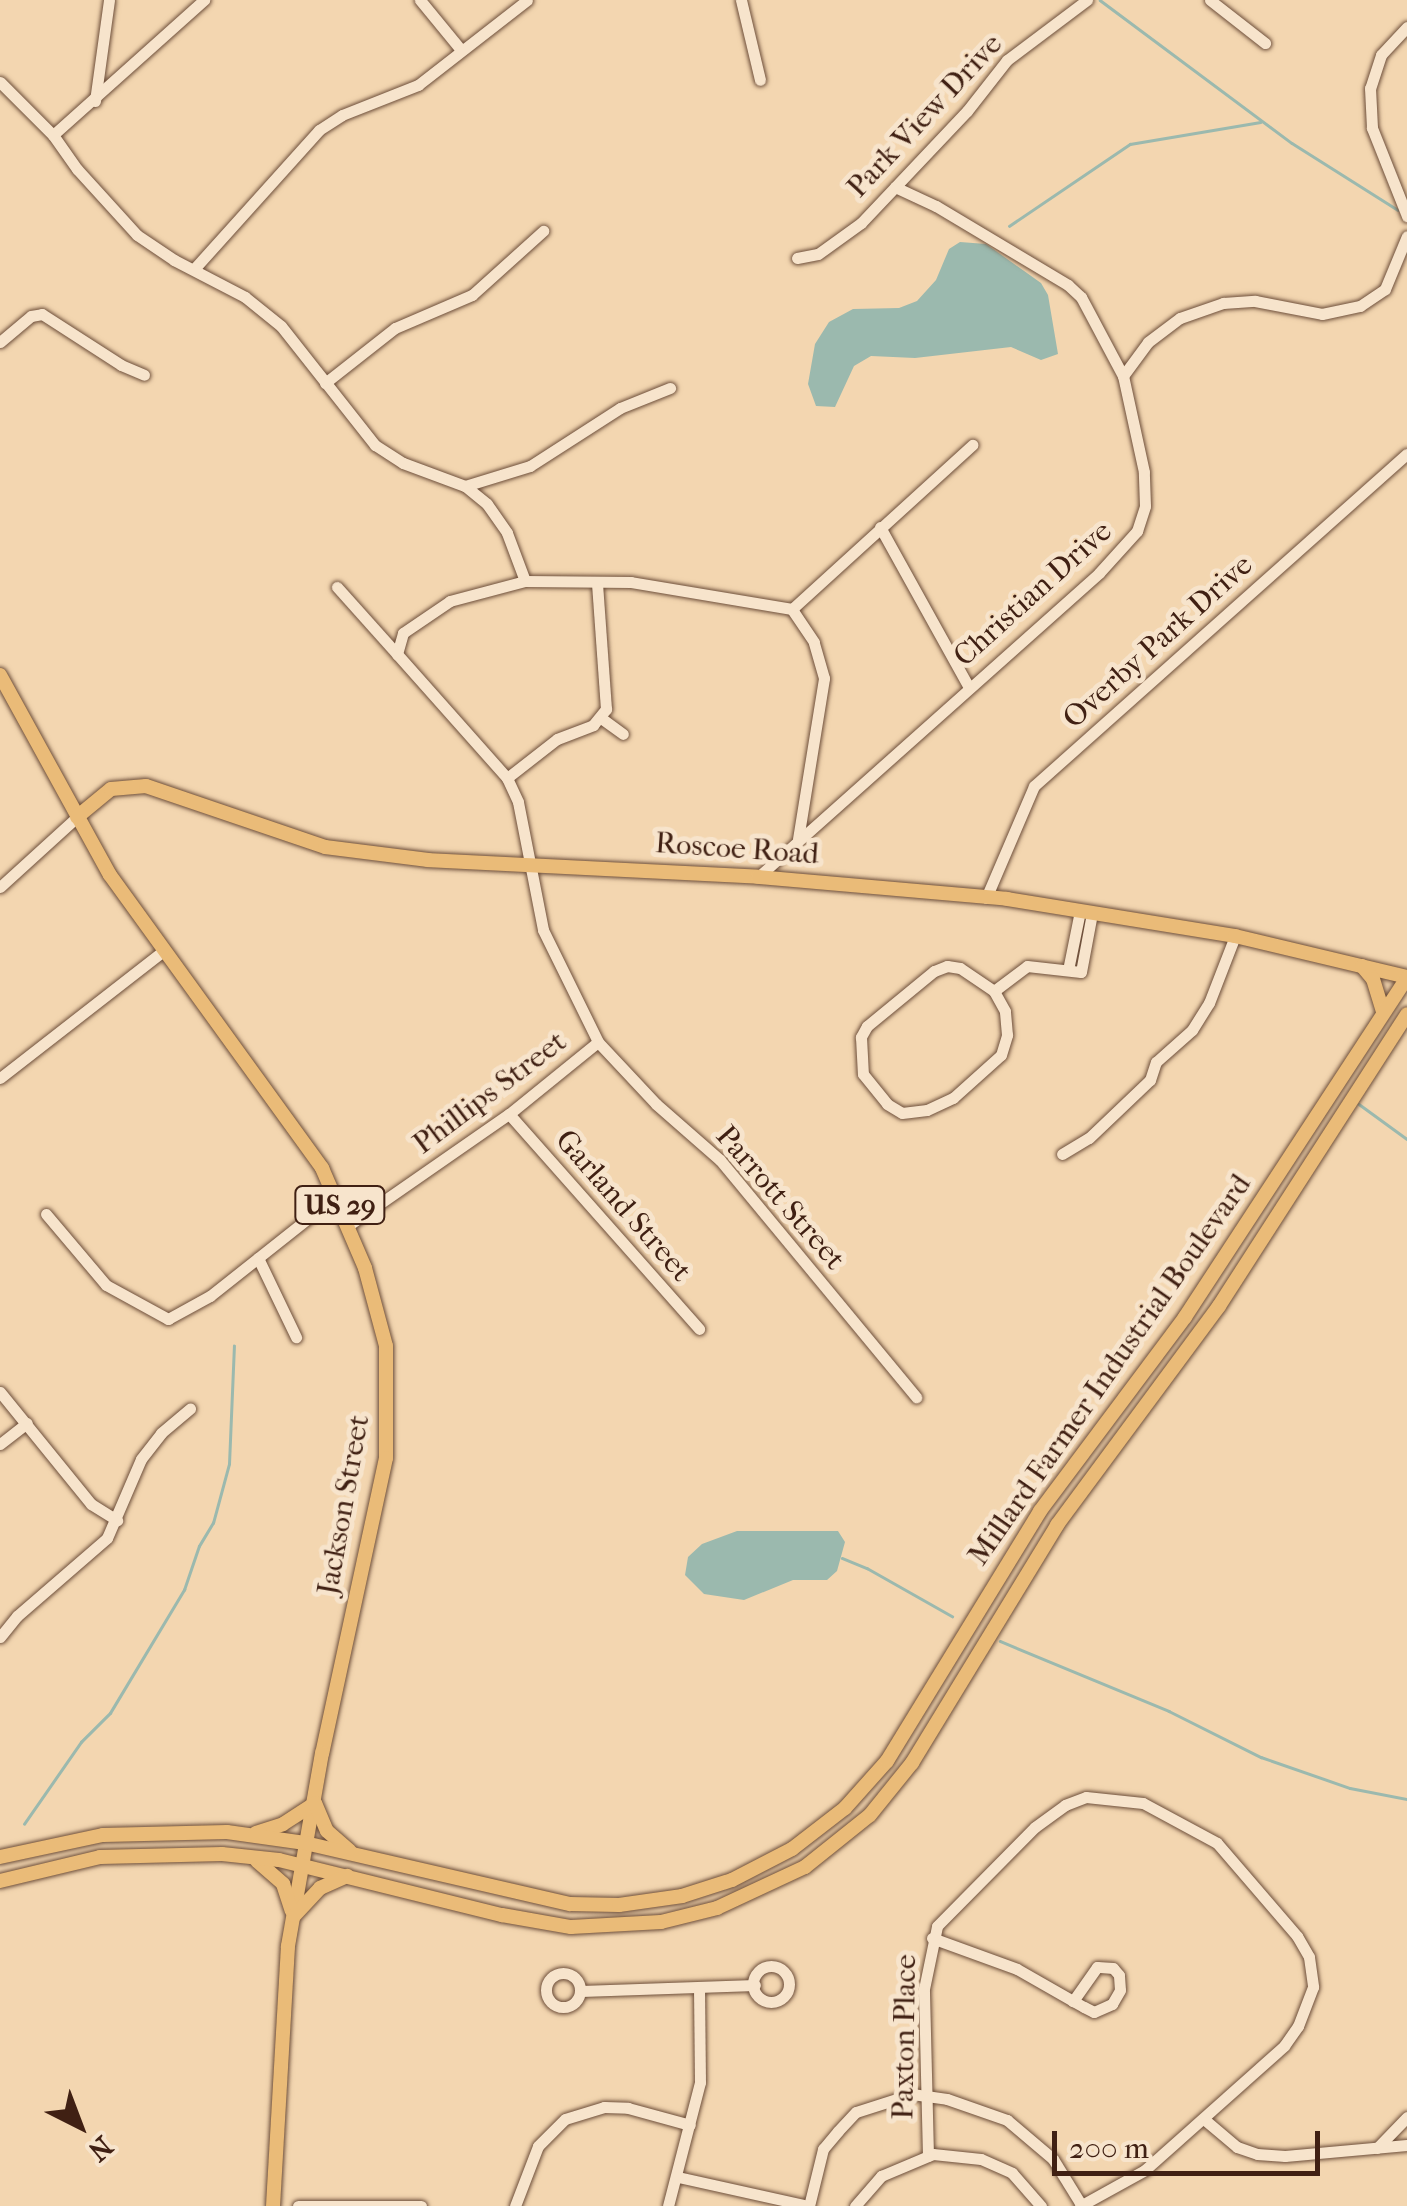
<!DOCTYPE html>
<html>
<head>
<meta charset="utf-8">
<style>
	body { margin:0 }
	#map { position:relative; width:1407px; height:2206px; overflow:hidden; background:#f3d6b0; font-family:"IM FELL French Canon",serif }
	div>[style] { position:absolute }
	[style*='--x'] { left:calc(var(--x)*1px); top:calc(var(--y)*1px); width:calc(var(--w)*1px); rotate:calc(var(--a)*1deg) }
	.water>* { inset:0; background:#9bb9ae }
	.stream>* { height:2.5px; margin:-1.25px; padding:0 1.25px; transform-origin:1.25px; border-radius:1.25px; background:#9bb9ae }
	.roads { filter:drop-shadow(0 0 2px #6d4e3a) drop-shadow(0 0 2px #6d4e3a) }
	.minor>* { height:11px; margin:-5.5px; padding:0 5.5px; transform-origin:5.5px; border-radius:5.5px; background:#f7e4cc }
	.minor>.ring { margin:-5.5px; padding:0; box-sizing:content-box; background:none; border:11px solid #f7e4cc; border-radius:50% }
	.major>* { height:14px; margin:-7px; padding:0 7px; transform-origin:7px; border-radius:7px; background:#eabb78 }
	span { translate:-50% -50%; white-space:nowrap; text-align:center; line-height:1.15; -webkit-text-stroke:10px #f7e4cc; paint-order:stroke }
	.shield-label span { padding:2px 8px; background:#f7e4cc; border:2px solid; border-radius:8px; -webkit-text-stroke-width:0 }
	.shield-label { font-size:28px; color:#402013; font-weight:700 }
	.street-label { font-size:30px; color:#402013 }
	.north { position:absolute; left:30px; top:2076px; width:100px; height:100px; -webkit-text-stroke:8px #f7e4cc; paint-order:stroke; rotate:138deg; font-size:28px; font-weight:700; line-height:40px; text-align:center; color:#402013 }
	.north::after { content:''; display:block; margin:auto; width:35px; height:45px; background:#402013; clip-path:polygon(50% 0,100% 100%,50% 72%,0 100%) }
	.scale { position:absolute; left:1052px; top:2131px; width:268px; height:45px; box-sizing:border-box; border:5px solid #402013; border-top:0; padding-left:12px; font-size:30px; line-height:35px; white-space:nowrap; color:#402013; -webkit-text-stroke:8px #f7e4cc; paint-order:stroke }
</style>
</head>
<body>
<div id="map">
	<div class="water">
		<div style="clip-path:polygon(960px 242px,986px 244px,1041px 283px,1048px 295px,1058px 354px,1041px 360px,1011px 347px,915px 358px,871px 356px,854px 366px,835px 407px,816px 406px,808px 384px,815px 344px,829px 322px,853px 309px,899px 308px,917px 301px,936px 280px,949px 249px)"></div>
		<div style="clip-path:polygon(737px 1531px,838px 1531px,845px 1542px,837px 1571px,827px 1580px,793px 1580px,744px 1600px,704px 1594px,685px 1575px,688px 1557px,702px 1544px)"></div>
	</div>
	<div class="stream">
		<div style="--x:1100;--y:0;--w:239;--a:36.7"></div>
		<div style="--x:1292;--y:143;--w:125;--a:32.3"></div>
		<div style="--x:1009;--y:226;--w:146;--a:-34.1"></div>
		<div style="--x:1130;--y:144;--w:132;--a:-9.6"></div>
		<div style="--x:1359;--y:1104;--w:59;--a:36.1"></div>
		<div style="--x:842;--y:1558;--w:27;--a:22"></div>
		<div style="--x:867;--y:1568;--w:98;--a:29.5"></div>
		<div style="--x:1000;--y:1641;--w:183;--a:22.5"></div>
		<div style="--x:1169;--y:1711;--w:103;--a:26.6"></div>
		<div style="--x:1261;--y:1757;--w:94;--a:19.2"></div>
		<div style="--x:1350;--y:1788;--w:58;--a:10.9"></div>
		<div style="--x:24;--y:1824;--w:100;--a:-55.2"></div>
		<div style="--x:81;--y:1742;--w:41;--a:-45"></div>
		<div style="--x:110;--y:1713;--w:144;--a:-59"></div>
		<div style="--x:184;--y:1590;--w:46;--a:-71.2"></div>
		<div style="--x:199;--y:1546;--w:27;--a:-59"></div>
		<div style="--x:213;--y:1523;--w:61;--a:-74.8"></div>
		<div style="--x:229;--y:1464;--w:118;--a:-87.6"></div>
	</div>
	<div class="roads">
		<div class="minor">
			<div style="--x:420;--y:0;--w:65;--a:50.6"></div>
			<div style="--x:741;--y:0;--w:82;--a:76.6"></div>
			<div style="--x:1210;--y:0;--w:70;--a:38"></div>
			<div style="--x:1407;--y:27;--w:38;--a:133"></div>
			<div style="--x:1381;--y:55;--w:35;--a:108"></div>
			<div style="--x:1370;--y:88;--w:40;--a:87.1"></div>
			<div style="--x:1372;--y:128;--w:95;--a:68.3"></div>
			<div style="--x:0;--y:82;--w:75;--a:45"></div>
			<div style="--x:53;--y:135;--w:42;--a:54.8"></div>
			<div style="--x:77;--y:169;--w:89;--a:47.7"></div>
			<div style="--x:137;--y:235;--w:45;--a:34"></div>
			<div style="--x:174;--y:260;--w:80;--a:27.5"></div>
			<div style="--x:245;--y:297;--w:46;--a:38.9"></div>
			<div style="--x:281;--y:326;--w:152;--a:51.7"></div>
			<div style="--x:375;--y:445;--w:33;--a:33"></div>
			<div style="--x:403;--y:463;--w:66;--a:20.4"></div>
			<div style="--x:465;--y:486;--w:28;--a:39"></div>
			<div style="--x:487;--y:504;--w:35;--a:55"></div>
			<div style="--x:507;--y:533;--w:51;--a:69.4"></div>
			<div style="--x:95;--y:101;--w:102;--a:-82.1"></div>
			<div style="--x:53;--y:135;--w:203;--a:-41.8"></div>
			<div style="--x:895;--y:187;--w:45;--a:24.9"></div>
			<div style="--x:936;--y:206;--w:154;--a:30.9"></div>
			<div style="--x:1068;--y:285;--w:18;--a:43"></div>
			<div style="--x:1081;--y:297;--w:89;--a:62"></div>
			<div style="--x:797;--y:258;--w:21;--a:-11"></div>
			<div style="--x:818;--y:254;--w:53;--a:-35.8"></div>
			<div style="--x:861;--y:223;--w:154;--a:-46.6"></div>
			<div style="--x:967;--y:111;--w:65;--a:-51.9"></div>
			<div style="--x:1007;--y:60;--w:100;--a:-36.9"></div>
			<div style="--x:194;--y:269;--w:187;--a:-48"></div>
			<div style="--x:319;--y:130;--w:27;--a:-33"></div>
			<div style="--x:342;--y:115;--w:82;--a:-21.5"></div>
			<div style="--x:418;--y:85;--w:138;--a:-37.9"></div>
			<div style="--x:0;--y:342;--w:40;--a:-40"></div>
			<div style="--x:31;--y:316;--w:11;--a:-10"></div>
			<div style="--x:42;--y:314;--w:94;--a:32.8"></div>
			<div style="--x:121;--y:365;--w:25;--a:23"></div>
			<div style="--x:325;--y:383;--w:89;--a:-38.2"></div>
			<div style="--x:395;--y:328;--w:84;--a:-23.2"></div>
			<div style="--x:472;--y:295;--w:96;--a:-42"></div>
			<div style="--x:465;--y:486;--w:68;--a:-17.1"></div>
			<div style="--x:530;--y:466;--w:107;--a:-32.8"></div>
			<div style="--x:620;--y:408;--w:54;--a:-21.8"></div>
			<div style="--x:880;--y:527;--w:182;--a:61"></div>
			<div style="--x:337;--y:587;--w:90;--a:48.2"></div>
			<div style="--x:792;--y:609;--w:244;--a:-42.3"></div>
			<div style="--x:601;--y:718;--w:27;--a:36"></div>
			<div style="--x:507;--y:778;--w:63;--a:-38"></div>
			<div style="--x:557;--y:739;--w:39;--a:-21"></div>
			<div style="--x:593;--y:725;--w:21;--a:-51"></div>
			<div style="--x:606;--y:709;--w:127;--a:-94.1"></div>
			<div style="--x:798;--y:839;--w:163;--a:-80.8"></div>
			<div style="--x:824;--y:678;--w:37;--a:-106"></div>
			<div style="--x:814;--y:642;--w:40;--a:-124"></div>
			<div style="--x:792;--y:609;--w:163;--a:-170.5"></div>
			<div style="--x:631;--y:582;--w:106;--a:-179.5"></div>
			<div style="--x:525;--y:581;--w:78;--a:165.1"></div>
			<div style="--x:450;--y:601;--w:57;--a:145.8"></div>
			<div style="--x:403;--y:633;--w:22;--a:106"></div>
			<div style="--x:397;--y:654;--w:166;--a:48.4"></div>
			<div style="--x:507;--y:778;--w:26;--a:65"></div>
			<div style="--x:518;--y:802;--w:130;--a:78.9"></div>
			<div style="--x:543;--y:930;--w:125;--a:63.8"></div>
			<div style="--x:598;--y:1042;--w:85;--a:46.9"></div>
			<div style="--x:656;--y:1104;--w:85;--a:41.2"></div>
			<div style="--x:720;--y:1160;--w:308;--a:50.4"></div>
			<div style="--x:758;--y:877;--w:457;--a:-41.7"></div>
			<div style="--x:1099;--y:573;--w:57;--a:-47.9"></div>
			<div style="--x:1137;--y:531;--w:26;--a:-72"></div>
			<div style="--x:1145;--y:506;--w:34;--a:-92"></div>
			<div style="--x:1144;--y:472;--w:98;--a:-102.3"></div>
			<div style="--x:1123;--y:376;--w:42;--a:-53.7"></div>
			<div style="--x:1148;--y:342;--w:40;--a:-37"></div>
			<div style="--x:1180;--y:318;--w:46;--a:-19.2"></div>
			<div style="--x:1223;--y:303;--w:32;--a:-4"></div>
			<div style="--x:1255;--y:301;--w:68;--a:11"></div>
			<div style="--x:1322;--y:314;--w:39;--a:-12"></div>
			<div style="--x:1360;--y:306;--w:30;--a:-34"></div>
			<div style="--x:1385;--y:289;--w:57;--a:-67.5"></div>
			<div style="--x:0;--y:887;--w:104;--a:-42.3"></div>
			<div style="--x:986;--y:898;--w:122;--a:-66.8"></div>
			<div style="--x:1034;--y:786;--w:499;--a:-41.7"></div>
			<div style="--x:1068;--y:970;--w:60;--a:-78.5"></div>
			<div style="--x:994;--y:991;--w:41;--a:-145.9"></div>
			<div style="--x:960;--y:968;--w:13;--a:-171"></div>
			<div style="--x:947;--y:966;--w:14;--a:159"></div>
			<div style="--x:934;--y:971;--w:87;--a:140.6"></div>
			<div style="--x:867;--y:1026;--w:13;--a:119"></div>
			<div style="--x:861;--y:1037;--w:37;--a:87"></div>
			<div style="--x:863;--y:1074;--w:38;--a:51"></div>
			<div style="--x:887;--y:1104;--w:17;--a:31"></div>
			<div style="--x:902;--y:1113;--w:25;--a:-7"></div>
			<div style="--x:927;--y:1110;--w:29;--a:-25"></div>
			<div style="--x:953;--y:1098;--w:64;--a:-41.9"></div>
			<div style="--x:1001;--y:1055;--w:21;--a:-73"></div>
			<div style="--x:1007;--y:1035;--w:24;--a:-95"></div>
			<div style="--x:1005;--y:1011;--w:23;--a:-119"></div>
			<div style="--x:994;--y:991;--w:41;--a:-37.1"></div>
			<div style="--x:1027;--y:966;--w:54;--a:6.3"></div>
			<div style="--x:1081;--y:972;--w:60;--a:-79.4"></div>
			<div style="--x:0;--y:1078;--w:207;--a:-37.9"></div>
			<div style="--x:509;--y:1114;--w:287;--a:48.5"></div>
			<div style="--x:1062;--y:1154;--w:31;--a:-31"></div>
			<div style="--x:1089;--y:1138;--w:84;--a:-43.6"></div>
			<div style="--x:1150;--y:1080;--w:19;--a:-72"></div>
			<div style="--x:1156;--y:1062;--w:48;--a:-41.6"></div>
			<div style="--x:1192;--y:1030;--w:32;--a:-58"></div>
			<div style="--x:1209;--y:1003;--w:72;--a:-68.8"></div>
			<div style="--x:46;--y:1214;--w:93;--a:49.8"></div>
			<div style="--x:106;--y:1285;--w:71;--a:28.7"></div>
			<div style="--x:168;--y:1319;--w:48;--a:-28.7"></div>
			<div style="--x:210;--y:1296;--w:161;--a:-38.4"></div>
			<div style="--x:349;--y:1225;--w:195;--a:-34.8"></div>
			<div style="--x:509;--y:1114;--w:114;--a:-39"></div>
			<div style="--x:258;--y:1258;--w:88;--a:64.3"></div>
			<div style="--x:0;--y:1392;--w:144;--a:50.9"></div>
			<div style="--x:91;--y:1504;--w:31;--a:32"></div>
			<div style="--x:0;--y:1444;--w:34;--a:-38"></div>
			<div style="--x:0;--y:1637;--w:27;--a:-51"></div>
			<div style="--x:17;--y:1616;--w:119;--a:-40.9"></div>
			<div style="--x:107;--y:1538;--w:86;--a:-66.7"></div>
			<div style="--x:141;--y:1459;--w:33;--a:-52"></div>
			<div style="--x:161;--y:1433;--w:38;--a:-40"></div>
			<div style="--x:932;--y:1938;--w:90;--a:20"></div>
			<div style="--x:1017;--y:1969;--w:64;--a:29.7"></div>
			<div style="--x:1073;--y:2001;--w:13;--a:29"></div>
			<div style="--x:1084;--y:2007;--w:11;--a:27"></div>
			<div style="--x:1094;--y:2012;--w:20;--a:-24"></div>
			<div style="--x:1112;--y:2004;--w:16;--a:-60"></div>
			<div style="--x:1120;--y:1990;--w:15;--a:-94"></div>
			<div style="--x:1119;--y:1975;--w:9;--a:-131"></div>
			<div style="--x:1113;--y:1968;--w:16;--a:-176"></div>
			<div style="--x:1097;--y:1967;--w:42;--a:125.2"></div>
			<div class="ring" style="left:753px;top:1966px;width:25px;height:25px"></div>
			<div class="ring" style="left:546px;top:1973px;width:23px;height:23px"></div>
			<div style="--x:581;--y:1991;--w:174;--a:-2"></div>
			<div style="--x:1205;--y:2120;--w:42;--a:40.2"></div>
			<div style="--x:1237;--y:2147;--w:21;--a:19"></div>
			<div style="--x:1257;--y:2154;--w:28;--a:4"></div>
			<div style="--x:1285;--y:2156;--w:122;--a:-5.2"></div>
			<div style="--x:1377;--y:2148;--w:43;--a:-45.9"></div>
			<div style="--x:928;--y:2156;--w:167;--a:-91.4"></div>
			<div style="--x:924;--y:1989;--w:64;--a:-78.3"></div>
			<div style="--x:937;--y:1926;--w:139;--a:-45.3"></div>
			<div style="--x:1035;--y:1827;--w:37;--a:-36"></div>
			<div style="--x:1065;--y:1805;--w:22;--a:-21"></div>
			<div style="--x:1086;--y:1797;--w:57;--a:6"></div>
			<div style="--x:1143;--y:1803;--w:84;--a:28.4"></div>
			<div style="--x:1217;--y:1843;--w:123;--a:49.3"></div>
			<div style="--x:1297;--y:1936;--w:24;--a:60"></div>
			<div style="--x:1309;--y:1957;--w:30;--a:82"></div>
			<div style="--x:1313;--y:1987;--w:42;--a:111"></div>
			<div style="--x:1298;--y:2026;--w:24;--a:125"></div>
			<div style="--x:1284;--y:2046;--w:186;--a:138.3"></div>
			<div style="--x:1145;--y:2170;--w:74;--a:151"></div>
			<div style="--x:678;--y:2177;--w:134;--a:12.5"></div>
			<div style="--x:298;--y:2206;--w:123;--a:0"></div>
			<div style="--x:515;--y:2206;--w:64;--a:-69"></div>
			<div style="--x:538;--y:2146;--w:38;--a:-45"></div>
			<div style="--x:565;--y:2119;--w:41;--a:-17.1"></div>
			<div style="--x:604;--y:2107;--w:24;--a:2"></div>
			<div style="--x:628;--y:2108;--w:64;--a:15.3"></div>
			<div style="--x:668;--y:2206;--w:128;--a:-75.5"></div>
			<div style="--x:700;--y:2082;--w:91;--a:-90.6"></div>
			<div style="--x:809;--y:2206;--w:59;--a:-76.2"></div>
			<div style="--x:823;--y:2149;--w:23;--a:-50"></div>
			<div style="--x:838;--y:2131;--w:26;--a:-47"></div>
			<div style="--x:856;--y:2112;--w:59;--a:-17.8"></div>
			<div style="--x:912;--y:2094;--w:35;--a:8"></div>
			<div style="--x:947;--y:2099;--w:64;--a:19.3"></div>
			<div style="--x:1007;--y:2120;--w:60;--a:40.3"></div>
			<div style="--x:1053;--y:2159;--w:55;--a:58.3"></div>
			<div style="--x:855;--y:2206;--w:40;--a:-49"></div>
			<div style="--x:881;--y:2176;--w:56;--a:-22.9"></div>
			<div style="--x:933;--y:2154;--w:48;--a:5.9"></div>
			<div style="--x:981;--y:2159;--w:34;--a:24"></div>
			<div style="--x:1012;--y:2173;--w:44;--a:48.7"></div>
		</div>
		<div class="major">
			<div style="--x:0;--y:675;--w:228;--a:61.2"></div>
			<div style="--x:110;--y:875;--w:362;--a:54.1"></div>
			<div style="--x:322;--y:1168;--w:109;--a:66.7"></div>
			<div style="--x:365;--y:1268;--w:81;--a:74.9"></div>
			<div style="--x:386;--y:1346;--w:112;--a:90"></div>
			<div style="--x:386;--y:1458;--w:302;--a:102.2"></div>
			<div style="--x:322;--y:1753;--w:196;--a:100"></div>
			<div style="--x:288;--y:1946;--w:260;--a:93.3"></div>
			<div style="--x:77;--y:817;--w:44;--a:-39.5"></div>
			<div style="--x:111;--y:789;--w:35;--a:-5"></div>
			<div style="--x:146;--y:786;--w:189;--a:18.8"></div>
			<div style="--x:325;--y:847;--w:104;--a:7.2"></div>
			<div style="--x:428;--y:860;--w:330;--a:2.9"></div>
			<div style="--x:758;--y:877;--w:250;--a:5"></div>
			<div style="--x:1007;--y:899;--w:231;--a:9.2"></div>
			<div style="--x:1235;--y:936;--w:177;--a:13.4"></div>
			<div style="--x:1362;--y:966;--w:17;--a:50"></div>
			<div style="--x:1373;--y:979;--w:34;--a:73"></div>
			<div style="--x:256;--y:1833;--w:28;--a:-18"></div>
			<div style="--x:283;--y:1824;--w:38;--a:-33"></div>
			<div style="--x:315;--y:1803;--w:30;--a:67"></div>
			<div style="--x:327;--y:1831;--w:30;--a:41"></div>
			<div style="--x:0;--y:1857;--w:105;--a:-12.1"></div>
			<div style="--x:103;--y:1835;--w:124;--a:-1.4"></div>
			<div style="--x:227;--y:1832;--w:79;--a:8"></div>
			<div style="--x:305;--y:1843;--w:272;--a:13"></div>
			<div style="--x:570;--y:1904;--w:49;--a:1.2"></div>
			<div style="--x:619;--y:1905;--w:64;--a:-8.1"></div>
			<div style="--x:682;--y:1896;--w:52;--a:-17.7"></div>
			<div style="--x:732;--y:1880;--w:68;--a:-27.3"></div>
			<div style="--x:792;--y:1849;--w:67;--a:-37.7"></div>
			<div style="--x:845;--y:1808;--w:63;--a:-48.2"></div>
			<div style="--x:887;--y:1761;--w:293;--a:-58.5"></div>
			<div style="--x:1040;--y:1511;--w:242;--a:-53.2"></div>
			<div style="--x:1185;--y:1317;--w:405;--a:-56.8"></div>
			<div style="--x:257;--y:1861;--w:35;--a:41"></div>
			<div style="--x:283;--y:1884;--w:28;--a:72"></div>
			<div style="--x:0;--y:1881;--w:103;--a:-13.5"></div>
			<div style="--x:100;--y:1857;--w:122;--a:-1.4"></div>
			<div style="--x:222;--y:1854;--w:57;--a:6"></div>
			<div style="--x:279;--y:1860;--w:230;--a:13.9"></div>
			<div style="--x:502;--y:1915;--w:70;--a:9.9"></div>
			<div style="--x:571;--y:1927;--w:90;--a:-3.2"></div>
			<div style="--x:661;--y:1922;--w:58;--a:-14"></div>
			<div style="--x:717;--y:1908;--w:97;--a:-25"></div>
			<div style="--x:805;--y:1867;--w:83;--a:-38.7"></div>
			<div style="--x:870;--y:1815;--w:67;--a:-51.1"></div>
			<div style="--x:912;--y:1763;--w:279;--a:-58.6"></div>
			<div style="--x:1057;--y:1525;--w:272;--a:-53.5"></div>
			<div style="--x:1219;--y:1306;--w:347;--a:-57.2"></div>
			<div style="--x:294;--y:1916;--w:38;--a:-47"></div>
			<div style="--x:320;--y:1888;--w:30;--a:-24"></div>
		</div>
	</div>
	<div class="shield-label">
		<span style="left:340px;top:1205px">US 29</span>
	</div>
	<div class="street-label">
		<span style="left:925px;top:116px;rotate:-47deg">Park View Drive</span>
		<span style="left:1033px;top:594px;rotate:-42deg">Christian Drive</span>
		<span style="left:1158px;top:642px;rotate:-42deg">Overby Park Drive</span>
		<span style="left:737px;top:849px;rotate:4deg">Roscoe Road</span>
		<span style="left:490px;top:1093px;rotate:-37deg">Phillips Street</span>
		<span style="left:780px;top:1198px;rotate:49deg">Parrott Street</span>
		<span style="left:623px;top:1206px;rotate:49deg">Garland Street</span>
		<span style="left:1110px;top:1370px;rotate:-55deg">Millard Farmer Industrial Boulevard</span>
		<span style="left:344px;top:1505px;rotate:-80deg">Jackson Street</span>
		<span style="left:905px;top:2037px;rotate:-89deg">Paxton Place</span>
	</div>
	<div class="north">N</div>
	<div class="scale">200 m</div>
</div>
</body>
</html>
